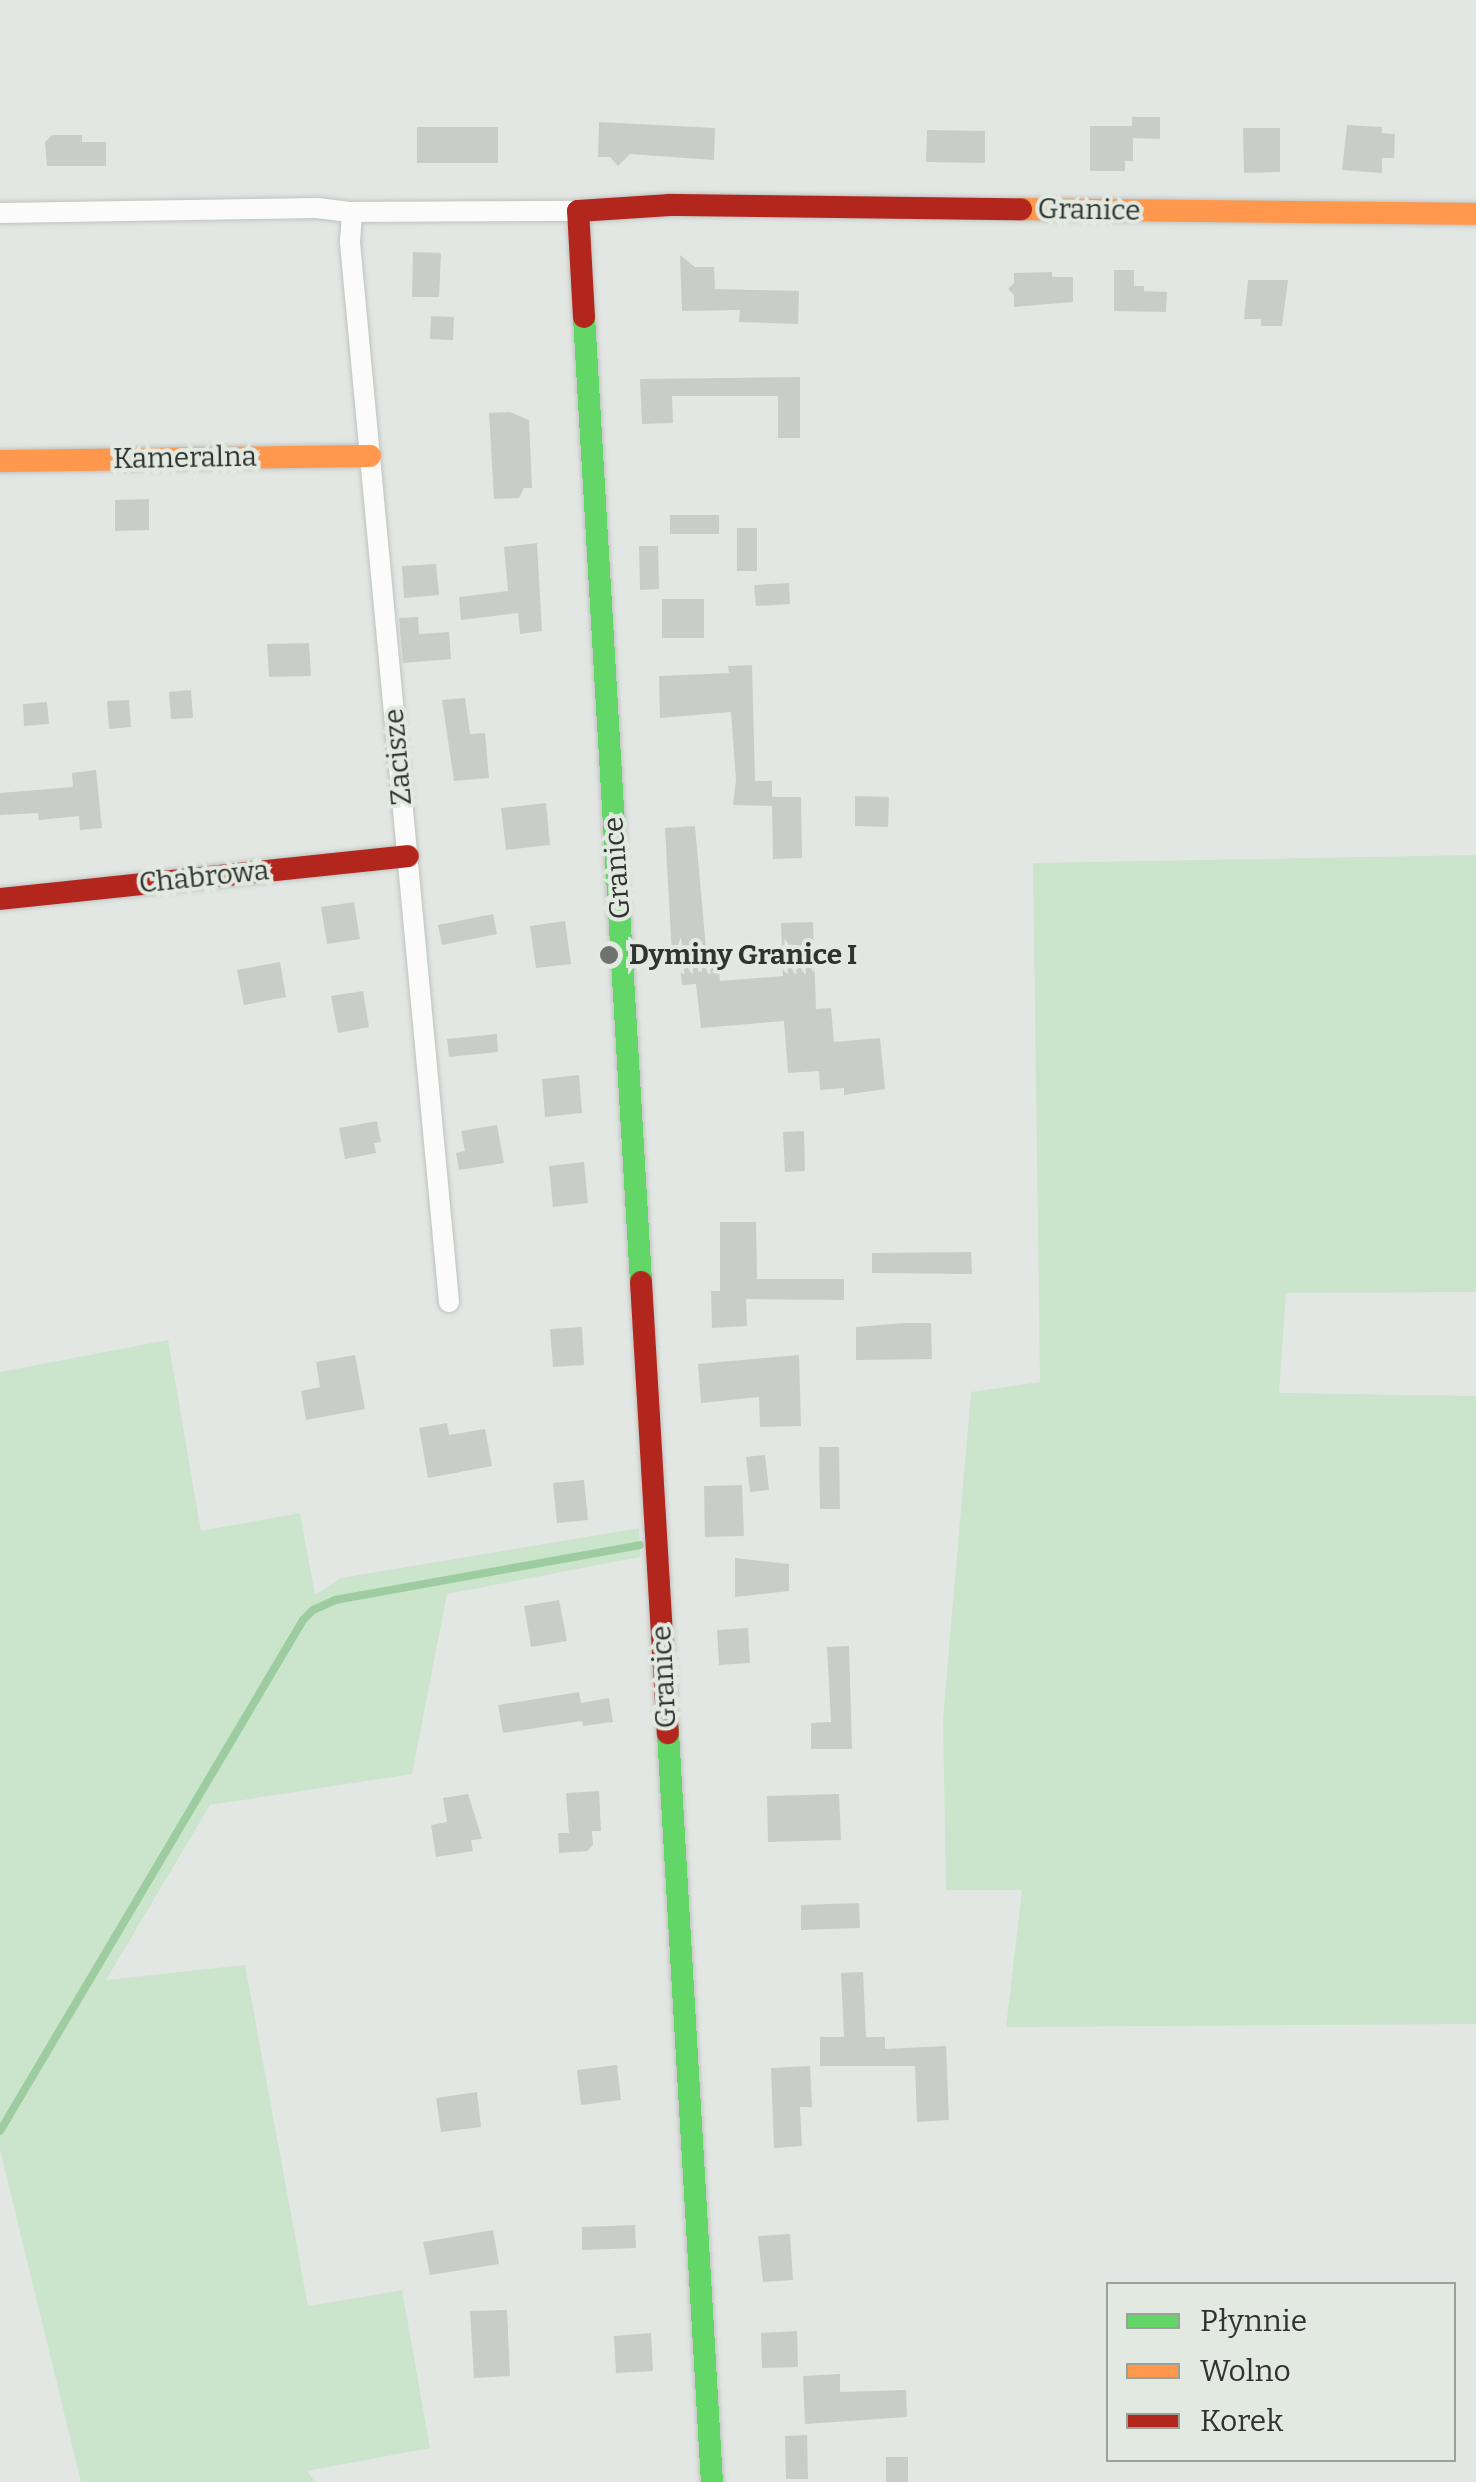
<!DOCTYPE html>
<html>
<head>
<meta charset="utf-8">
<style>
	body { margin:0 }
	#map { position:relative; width:1476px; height:2482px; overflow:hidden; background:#e3e7e3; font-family:Bitter,serif }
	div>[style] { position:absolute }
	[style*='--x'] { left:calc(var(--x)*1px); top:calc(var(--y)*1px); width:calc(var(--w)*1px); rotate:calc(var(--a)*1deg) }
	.green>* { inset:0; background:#cbe4cc }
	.stream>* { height:8px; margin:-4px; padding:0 4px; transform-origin:4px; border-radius:4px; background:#9ecca1 }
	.building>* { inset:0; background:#c9cdc9 }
	.roads { filter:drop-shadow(0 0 2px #bfc3c0) drop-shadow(0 0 2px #bfc3c0) }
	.street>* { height:20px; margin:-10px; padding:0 10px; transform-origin:10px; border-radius:10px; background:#fbfbfb }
	.fast>* { height:22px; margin:-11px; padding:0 11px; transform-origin:11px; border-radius:11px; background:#63d668 }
	.slow>* { height:22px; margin:-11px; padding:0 11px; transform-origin:11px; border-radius:11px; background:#ff974d }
	.jam>* { height:22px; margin:-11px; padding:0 11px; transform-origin:11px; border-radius:11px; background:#b3261e }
	.dots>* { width:28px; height:28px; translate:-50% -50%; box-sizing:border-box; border:5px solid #e1e9e1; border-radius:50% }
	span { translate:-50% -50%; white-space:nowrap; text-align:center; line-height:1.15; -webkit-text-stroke:8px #e1e9e1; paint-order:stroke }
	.street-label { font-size:28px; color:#303330 }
	.poi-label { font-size:28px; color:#303330; font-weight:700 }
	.left { translate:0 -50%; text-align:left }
	.legend { position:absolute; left:1106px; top:2282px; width:350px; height:180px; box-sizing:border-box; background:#e1e9e1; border:2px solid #9aa09a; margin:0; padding:12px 18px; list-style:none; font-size:30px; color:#303330 }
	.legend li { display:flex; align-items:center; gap:20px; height:50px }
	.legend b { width:50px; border:2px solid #9aa09a }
</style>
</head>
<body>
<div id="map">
	<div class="green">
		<div style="clip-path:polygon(1476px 855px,1476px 1292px,1286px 1293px,1279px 1393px,1476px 1396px,1476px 2024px,1006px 2027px,1022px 1890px,946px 1890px,943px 1719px,971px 1392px,1040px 1382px,1033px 863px)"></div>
		<div style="clip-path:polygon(168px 1340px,201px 1531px,300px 1513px,315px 1595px,341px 1578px,639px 1528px,640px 1557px,447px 1594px,412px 1774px,210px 1805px,106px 1980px,245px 1965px,308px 2306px,402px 2290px,430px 2448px,307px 2471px,315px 2482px,81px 2482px,0 2150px,0 1372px)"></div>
	</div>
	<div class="stream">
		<div style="--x:0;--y:2131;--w:594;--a:-59.33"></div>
		<div style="--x:303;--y:1620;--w:14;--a:-45"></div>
		<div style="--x:313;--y:1610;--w:24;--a:-24"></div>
		<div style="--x:335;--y:1600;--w:310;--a:-10.2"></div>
	</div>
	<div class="building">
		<div style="clip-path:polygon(1132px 117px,1160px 117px,1160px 139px,1133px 138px,1133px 161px,1125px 161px,1125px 171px,1090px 171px,1090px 126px,1132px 126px)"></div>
		<div style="clip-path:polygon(599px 122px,715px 128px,714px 160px,630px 154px,618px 166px,610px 157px,598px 157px)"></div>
		<div style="clip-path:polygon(1347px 125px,1382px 127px,1382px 133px,1395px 134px,1394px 158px,1382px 158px,1382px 173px,1342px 170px)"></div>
		<div style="clip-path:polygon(417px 127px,498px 127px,498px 163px,417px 163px)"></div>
		<div style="clip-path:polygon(1243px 128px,1280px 128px,1280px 172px,1244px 173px)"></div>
		<div style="clip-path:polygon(927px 130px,985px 131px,985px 163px,926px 162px)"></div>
		<div style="clip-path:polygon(52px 135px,82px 135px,82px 142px,106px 142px,106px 166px,47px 166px,45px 142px)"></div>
		<div style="clip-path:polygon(413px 252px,441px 253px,439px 297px,412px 297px)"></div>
		<div style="clip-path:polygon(680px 255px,695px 267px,714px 267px,715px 289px,799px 291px,798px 324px,739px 322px,740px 310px,682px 311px)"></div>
		<div style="clip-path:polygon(1114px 270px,1134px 270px,1134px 286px,1144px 286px,1144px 291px,1167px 292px,1166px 312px,1114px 311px)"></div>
		<div style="clip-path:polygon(1052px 272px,1052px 277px,1073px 277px,1073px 302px,1014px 307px,1014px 295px,1008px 289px,1014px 283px,1014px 273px)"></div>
		<div style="clip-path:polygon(1248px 280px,1288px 280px,1282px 326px,1261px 326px,1261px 319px,1244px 319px)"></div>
		<div style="clip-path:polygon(431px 316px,454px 317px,453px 340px,430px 339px)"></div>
		<div style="clip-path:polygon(800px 377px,800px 438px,778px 438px,778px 396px,672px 396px,673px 423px,642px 424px,640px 379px)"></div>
		<div style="clip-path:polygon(510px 412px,529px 420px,532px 488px,524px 488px,519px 498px,494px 499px,489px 413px)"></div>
		<div style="clip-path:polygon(149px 499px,149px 530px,115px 531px,115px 500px)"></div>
		<div style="clip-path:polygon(670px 515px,719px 515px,719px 534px,670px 534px)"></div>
		<div style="clip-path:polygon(737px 528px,757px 528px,757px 571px,737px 571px)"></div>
		<div style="clip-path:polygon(537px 543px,542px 631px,520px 634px,518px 613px,461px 620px,459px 597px,508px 591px,504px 547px)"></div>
		<div style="clip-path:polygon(639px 546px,658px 546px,659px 589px,640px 590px)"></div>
		<div style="clip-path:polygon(436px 564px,439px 595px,404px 598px,402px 566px)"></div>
		<div style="clip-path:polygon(789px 583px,790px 604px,756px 606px,754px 585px)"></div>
		<div style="clip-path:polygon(662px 599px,704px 599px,704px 638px,662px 638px)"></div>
		<div style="clip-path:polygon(418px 617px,419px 634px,449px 632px,451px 659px,403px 663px,399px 618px)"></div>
		<div style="clip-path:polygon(309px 643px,311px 676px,269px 677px,267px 644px)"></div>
		<div style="clip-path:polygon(752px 665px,755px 781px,772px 781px,772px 797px,801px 797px,802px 858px,773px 859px,772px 806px,733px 805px,736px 780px,731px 712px,660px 718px,659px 676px,729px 673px,728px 666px)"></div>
		<div style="clip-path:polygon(191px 690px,193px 718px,171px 719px,169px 692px)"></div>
		<div style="clip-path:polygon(465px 698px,470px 734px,485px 733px,489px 778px,454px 781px,442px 700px)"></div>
		<div style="clip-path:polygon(129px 700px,131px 727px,109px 729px,107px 701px)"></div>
		<div style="clip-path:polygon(47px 702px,49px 724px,24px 726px,23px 704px)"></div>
		<div style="clip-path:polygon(96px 770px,102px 828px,80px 830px,79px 816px,39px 820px,38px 813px,0 815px,0 793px,73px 787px,72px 773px)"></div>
		<div style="clip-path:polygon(855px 796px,889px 797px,888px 827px,855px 826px)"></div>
		<div style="clip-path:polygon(546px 803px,550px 845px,506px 850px,501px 808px)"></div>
		<div style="clip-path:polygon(695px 826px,707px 959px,718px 958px,720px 981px,783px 976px,781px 923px,813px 922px,816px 1009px,831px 1008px,834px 1042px,880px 1038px,885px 1089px,844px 1095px,844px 1088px,820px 1090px,819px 1071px,788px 1073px,784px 1021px,701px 1028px,696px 984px,682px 985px,679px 956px,672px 956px,665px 828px)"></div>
		<div style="clip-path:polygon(354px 902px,360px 939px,327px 944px,321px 907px)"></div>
		<div style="clip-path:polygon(493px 914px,497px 934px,442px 945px,438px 925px)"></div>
		<div style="clip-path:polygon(565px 921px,571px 964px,536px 968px,530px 926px)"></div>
		<div style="clip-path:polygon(280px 962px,286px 997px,244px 1005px,237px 970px)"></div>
		<div style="clip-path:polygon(363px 991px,369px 1027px,338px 1033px,331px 996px)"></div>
		<div style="clip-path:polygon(497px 1034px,498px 1052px,449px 1057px,447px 1039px)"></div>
		<div style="clip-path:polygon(579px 1075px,582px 1113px,545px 1117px,542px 1079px)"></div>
		<div style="clip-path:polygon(377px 1121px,381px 1142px,374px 1143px,376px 1153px,345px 1159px,339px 1128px)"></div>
		<div style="clip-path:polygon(497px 1125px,504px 1163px,459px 1170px,456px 1153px,465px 1151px,461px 1131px)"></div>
		<div style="clip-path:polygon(804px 1131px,805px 1171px,785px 1172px,783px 1132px)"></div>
		<div style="clip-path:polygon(584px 1162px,588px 1203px,553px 1207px,549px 1166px)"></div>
		<div style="clip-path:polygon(720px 1222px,756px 1222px,757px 1279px,844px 1279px,844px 1300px,746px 1299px,747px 1326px,712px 1328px,711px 1291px,720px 1291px)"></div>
		<div style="clip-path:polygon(971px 1252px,972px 1274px,872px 1273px,872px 1253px)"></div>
		<div style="clip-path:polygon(904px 1323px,931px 1323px,932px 1359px,856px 1360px,856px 1327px)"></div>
		<div style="clip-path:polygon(582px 1327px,584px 1365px,553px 1367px,550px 1329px)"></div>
		<div style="clip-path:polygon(355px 1355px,365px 1409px,306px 1420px,301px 1391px,320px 1387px,316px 1362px)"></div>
		<div style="clip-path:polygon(799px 1355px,801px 1426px,760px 1427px,759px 1397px,701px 1403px,698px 1364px)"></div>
		<div style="clip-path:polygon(447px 1423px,449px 1435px,485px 1429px,492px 1466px,428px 1478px,419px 1428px)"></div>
		<div style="clip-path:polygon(819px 1447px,839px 1447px,840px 1509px,820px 1509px)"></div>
		<div style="clip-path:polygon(765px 1455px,769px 1490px,750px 1492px,746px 1457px)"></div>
		<div style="clip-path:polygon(584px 1480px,588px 1520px,557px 1523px,553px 1483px)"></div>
		<div style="clip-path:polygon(742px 1485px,744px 1536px,705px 1537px,704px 1486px)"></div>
		<div style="clip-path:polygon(735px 1558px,789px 1564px,789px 1591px,735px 1597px)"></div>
		<div style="clip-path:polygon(559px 1600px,567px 1641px,531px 1647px,524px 1606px)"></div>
		<div style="clip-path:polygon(748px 1628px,750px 1663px,719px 1665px,717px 1630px)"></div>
		<div style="clip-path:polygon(849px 1646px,852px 1749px,811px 1749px,811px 1723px,831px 1722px,827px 1647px)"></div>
		<div style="clip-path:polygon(579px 1692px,581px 1703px,609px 1698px,613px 1722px,583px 1726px,582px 1721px,503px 1733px,498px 1705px)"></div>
		<div style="clip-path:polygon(599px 1791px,601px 1831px,592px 1831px,593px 1845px,587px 1851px,559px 1853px,558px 1833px,569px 1833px,566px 1793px)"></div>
		<div style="clip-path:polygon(468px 1794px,482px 1839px,471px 1840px,473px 1851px,436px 1857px,431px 1825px,447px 1822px,443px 1798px)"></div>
		<div style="clip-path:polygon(839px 1794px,841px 1840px,768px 1842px,767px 1796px)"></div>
		<div style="clip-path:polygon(859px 1903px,860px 1928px,801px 1930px,801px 1905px)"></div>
		<div style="clip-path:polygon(863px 1972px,866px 2037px,885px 2037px,885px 2049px,946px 2046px,949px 2120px,917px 2122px,915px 2066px,820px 2066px,820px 2037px,844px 2037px,841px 1973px)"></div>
		<div style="clip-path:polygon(617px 2065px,621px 2100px,581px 2105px,577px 2070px)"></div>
		<div style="clip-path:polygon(810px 2066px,812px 2107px,800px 2107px,802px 2146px,774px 2148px,771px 2068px)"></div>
		<div style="clip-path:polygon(477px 2092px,481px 2127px,441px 2132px,436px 2098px)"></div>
		<div style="clip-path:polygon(635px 2225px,636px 2248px,582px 2250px,582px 2227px)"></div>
		<div style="clip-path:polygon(493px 2230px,499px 2264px,430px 2275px,423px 2242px)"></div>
		<div style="clip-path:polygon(790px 2234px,793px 2280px,763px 2282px,758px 2236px)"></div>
		<div style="clip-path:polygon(507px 2310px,510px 2376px,474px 2378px,470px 2311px)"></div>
		<div style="clip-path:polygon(797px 2331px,798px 2367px,762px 2368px,761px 2333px)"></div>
		<div style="clip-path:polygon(651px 2333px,653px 2371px,616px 2373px,614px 2336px)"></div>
		<div style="clip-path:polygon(840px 2374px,840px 2392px,906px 2390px,907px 2417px,805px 2424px,803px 2376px)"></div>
		<div style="clip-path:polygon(807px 2435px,808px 2479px,786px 2479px,785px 2436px)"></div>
		<div style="clip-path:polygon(886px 2457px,908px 2457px,908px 2482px,886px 2482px)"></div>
	</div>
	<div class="roads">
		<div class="street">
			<div style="--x:0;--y:213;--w:317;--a:-0.9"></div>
			<div style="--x:317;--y:208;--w:35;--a:7"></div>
			<div style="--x:449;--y:1302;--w:1065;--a:-95.34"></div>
			<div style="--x:350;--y:242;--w:30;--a:-86"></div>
			<div style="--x:352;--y:212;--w:226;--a:-0.3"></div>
		</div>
		<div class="fast">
			<div style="--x:584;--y:317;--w:967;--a:86.62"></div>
			<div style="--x:668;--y:1733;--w:750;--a:86.64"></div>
		</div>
		<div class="slow">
			<div style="--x:1021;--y:209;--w:455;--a:0.6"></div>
			<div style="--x:0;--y:461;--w:370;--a:-0.8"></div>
		</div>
		<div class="jam">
			<div style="--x:584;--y:317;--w:106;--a:-93.2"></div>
			<div style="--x:578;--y:211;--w:92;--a:-3.7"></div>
			<div style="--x:670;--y:205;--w:351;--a:0.7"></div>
			<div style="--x:0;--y:899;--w:410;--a:-6"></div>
			<div style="--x:641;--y:1282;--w:452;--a:86.6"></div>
		</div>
	</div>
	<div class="dots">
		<div style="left:609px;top:955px;background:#6f726f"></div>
	</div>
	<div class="street-label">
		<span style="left:1089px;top:210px;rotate:1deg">Granice</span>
		<span style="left:185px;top:458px;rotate:-1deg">Kameralna</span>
		<span style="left:398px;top:757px;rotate:-95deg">Zacisze</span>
		<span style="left:617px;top:868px;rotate:-94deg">Granice</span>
		<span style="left:204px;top:877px;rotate:-6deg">Chabrowa</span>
		<span style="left:664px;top:1677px;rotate:-93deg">Granice</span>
	</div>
	<div class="poi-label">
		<span class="left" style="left:629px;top:955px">Dyminy Granice I</span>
	</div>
	<ul class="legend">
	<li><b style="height:12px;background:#63d668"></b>Płynnie</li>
	<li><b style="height:12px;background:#ff974d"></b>Wolno</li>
	<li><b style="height:12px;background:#b3261e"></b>Korek</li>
	</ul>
</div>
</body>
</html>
